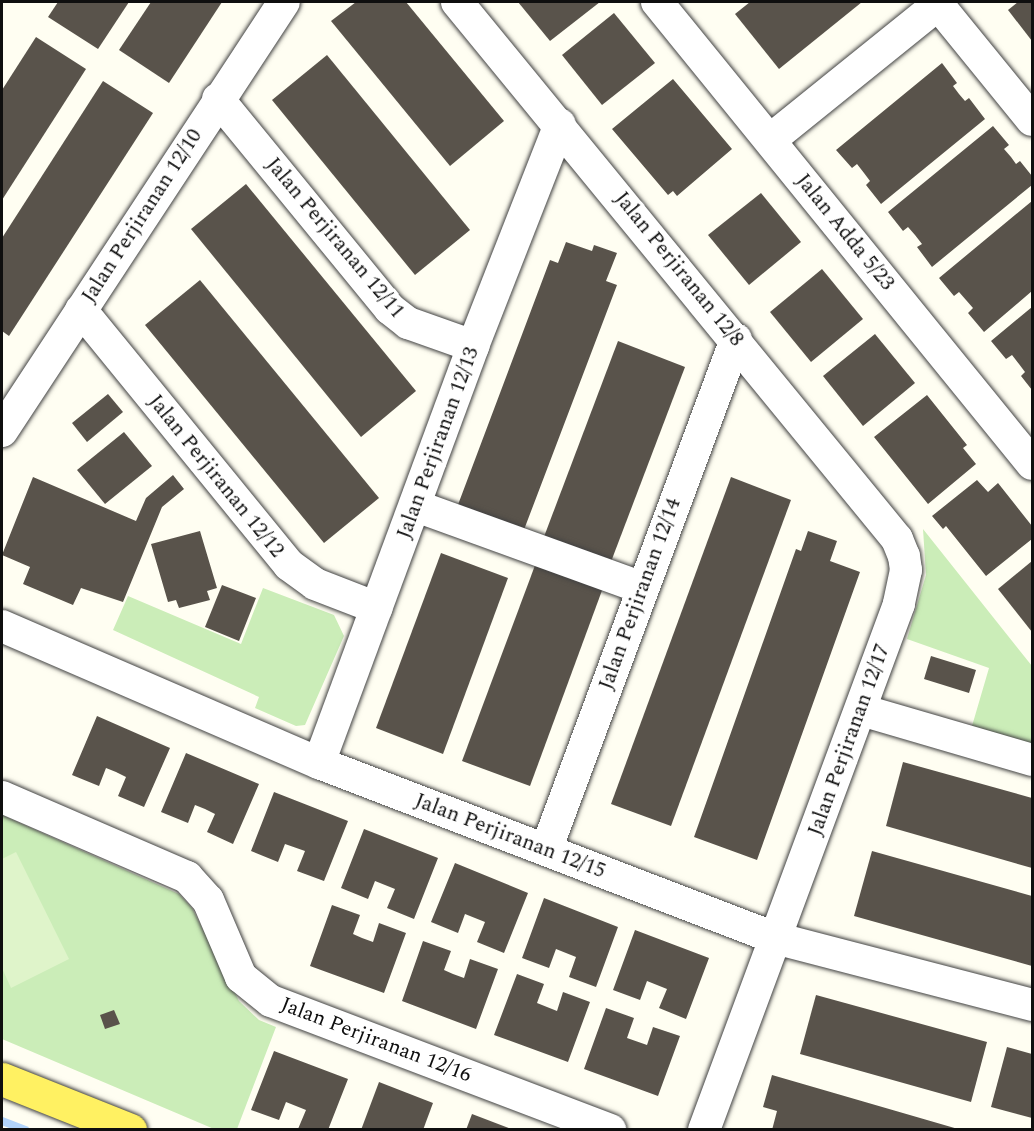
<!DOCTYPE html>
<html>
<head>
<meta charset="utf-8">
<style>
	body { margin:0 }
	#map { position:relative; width:1034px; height:1131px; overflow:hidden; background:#fffef2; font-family:Spectral,serif }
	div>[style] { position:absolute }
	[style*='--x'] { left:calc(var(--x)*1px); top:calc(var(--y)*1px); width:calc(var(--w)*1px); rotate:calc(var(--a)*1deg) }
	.green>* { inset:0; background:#cbedb8 }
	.pitch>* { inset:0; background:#dff4ca }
	.stream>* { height:8px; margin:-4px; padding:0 4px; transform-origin:4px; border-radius:4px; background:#b2d4fb }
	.building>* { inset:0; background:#59534b }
	.roads { filter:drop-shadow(0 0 2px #424242) drop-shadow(0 0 2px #424242) }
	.minor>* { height:32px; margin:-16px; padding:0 16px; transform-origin:16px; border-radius:16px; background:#fff }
	.primary>* { height:33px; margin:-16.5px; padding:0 16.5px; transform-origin:16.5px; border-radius:16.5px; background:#fff162 }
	span { translate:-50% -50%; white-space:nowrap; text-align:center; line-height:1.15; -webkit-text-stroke:6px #fff; paint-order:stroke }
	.street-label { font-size:21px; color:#0f0f0f }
	.frame { position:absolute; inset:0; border:3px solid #0f0f0f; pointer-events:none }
</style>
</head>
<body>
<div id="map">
	<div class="green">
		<div style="clip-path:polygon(923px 529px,1032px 666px,1032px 744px,972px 726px,989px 668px,907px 639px,926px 575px)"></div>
		<div style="clip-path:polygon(263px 588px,334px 615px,344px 636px,305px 725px,296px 726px,255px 708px,259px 697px,113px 630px,128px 596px,241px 644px)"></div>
		<div style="clip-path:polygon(2px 815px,179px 894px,192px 908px,239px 1001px,259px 1020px,276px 1027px,237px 1129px,214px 1129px,2px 1039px)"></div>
	</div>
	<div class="pitch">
		<div style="clip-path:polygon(16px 852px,69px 959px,11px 988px,2px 968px,2px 859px)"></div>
	</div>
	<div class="stream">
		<div style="--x:2;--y:1121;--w:25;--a:21"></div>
	</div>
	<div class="building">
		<div style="clip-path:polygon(58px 2px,129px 2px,98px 49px,48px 17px)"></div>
		<div style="clip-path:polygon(151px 2px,222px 2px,169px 83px,119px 50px)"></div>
		<div style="clip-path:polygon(356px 2px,406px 2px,504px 121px,450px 166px,331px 21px)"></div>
		<div style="clip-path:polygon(518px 2px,600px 2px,550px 41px)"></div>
		<div style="clip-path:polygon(750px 2px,862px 2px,779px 69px,735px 14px)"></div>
		<div style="clip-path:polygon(1018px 2px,1032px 2px,1032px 41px,1008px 10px)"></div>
		<div style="clip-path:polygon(614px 13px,655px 63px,602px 105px,562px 55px)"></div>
		<div style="clip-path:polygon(36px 37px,86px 69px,2px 200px,2px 90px)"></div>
		<div style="clip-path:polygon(327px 55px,470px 230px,415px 275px,272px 100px)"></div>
		<div style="clip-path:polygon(942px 63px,957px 83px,953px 86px,959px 94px,965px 101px,969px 98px,985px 119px,881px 204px,866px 185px,870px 181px,864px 173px,857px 164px,852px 168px,836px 150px)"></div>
		<div style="clip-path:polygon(673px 79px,732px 149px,677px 196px,673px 191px,668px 195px,612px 129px)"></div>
		<div style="clip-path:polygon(103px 81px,153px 113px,9px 336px,2px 331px,2px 238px)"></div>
		<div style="clip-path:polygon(993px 126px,1009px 145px,1004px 149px,1011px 157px,1016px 164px,1020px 161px,1032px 176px,1032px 185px,932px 267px,917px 247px,922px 244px,915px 235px,908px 227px,903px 231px,888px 212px)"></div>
		<div style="clip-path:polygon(246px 184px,416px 391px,361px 437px,191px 229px)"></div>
		<div style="clip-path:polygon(761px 193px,801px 242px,749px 285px,708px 235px)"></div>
		<div style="clip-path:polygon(1032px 201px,1032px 291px,984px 332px,968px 313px,973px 308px,959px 292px,954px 296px,939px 278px)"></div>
		<div style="clip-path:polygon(566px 242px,592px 251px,594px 245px,617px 253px,606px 281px,617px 285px,522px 535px,456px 510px,550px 260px,558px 263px)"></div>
		<div style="clip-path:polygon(822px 269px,863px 319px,811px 362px,770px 312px)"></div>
		<div style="clip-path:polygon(200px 280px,379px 498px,324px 543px,145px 325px)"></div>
		<div style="clip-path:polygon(1032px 307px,1032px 390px,1021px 376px,1025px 372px,1019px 364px,1012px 355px,1006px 359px,991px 341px)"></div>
		<div style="clip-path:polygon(875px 334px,915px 383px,863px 426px,823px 376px)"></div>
		<div style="clip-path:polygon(618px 341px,685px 367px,609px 567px,542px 542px)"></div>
		<div style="clip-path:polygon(108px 394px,123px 412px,87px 442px,72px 423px)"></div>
		<div style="clip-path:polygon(927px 395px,967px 445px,963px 448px,976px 464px,928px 504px,874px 437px)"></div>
		<div style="clip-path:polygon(124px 432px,152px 466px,105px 504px,77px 470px)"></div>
		<div style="clip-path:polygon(173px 475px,184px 489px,162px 507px,123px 602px,81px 588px,73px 605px,23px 584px,30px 567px,2px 555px,33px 477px,136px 521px,146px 498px)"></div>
		<div style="clip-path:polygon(731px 477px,791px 500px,671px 826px,611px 804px)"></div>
		<div style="clip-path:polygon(977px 480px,988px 492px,998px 483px,1032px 526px,1032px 539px,986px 576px,946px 526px,943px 529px,932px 516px)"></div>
		<div style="clip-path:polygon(200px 531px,217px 588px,207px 591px,210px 600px,179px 608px,176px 600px,168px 602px,151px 544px)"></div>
		<div style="clip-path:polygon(808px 531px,837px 541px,830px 561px,860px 572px,757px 860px,694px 837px,796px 549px,801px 551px)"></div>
		<div style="clip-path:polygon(441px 553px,508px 578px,443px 754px,376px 728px)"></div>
		<div style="clip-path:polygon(537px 560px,604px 585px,530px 786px,462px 761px)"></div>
		<div style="clip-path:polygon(1032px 561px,1032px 632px,998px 589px)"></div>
		<div style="clip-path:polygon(222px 585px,256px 598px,239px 641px,205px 627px)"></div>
		<div style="clip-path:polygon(931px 656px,976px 670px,969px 693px,924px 679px)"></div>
		<div style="clip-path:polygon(97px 716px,170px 748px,144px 807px,118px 796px,126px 777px,116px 772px,106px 768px,99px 786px,72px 775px)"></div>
		<div style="clip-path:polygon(186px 753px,259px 784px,233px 844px,207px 832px,215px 814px,205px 809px,195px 805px,188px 823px,161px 812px)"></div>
		<div style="clip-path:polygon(903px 762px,1032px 798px,1032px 868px,886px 826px)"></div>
		<div style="clip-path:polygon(274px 792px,348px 821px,324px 881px,297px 871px,305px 851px,285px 844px,278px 862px,251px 851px)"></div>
		<div style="clip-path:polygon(364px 829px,438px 858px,414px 919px,387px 908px,395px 889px,375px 881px,368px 899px,341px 888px)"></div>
		<div style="clip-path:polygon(872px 851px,1032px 896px,1032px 966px,854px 916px)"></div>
		<div style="clip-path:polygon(455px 863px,528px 893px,504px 953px,477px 942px,485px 922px,465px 914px,458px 933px,431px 922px)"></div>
		<div style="clip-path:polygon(544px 898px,618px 927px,596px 987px,569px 977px,576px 957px,556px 949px,549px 968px,522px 958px)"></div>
		<div style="clip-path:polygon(332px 905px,360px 915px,353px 934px,362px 938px,373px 942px,379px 923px,406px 933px,384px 993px,310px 966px)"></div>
		<div style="clip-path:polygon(635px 930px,709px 958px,686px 1019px,659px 1008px,667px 989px,647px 981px,640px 1000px,613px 990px)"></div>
		<div style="clip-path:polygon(423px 941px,451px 951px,444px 970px,453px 974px,464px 978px,470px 959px,498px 969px,476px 1029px,402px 1001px)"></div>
		<div style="clip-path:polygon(517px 974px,544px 984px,537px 1003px,557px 1011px,563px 992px,590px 1002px,568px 1062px,494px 1035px)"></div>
		<div style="clip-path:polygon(816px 995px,987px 1042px,971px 1102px,800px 1054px)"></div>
		<div style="clip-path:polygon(606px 1008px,634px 1018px,627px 1038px,647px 1045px,653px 1027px,680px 1036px,658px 1096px,584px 1069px)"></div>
		<div style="clip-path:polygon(114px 1010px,120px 1024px,105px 1029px,100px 1015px)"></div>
		<div style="clip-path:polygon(1007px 1047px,1032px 1054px,1032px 1118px,991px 1107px)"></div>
		<div style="clip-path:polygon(274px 1051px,348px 1079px,328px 1130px,298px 1129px,306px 1110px,286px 1102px,279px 1120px,251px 1110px)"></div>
		<div style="clip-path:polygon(772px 1075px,958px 1129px,958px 1130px,772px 1130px,777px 1111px,763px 1107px)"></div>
		<div style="clip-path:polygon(379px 1082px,433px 1103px,423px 1130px,361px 1130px)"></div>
		<div style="clip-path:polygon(472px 1114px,511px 1129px,511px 1130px,466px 1130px)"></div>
	</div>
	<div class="roads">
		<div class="minor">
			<div style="--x:457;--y:2;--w:694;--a:50.67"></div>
			<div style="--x:897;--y:539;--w:18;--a:68"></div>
			<div style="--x:904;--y:556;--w:14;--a:82"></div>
			<div style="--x:906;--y:570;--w:35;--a:102"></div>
			<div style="--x:899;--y:604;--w:561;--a:110.34"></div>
			<div style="--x:657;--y:2;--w:595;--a:50.93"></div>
			<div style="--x:936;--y:2;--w:152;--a:50.9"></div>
			<div style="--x:218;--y:99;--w:271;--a:50.7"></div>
			<div style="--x:390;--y:309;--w:23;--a:38"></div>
			<div style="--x:408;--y:323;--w:69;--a:19.5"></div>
			<div style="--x:770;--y:140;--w:220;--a:-38.9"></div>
			<div style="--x:81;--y:310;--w:329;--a:50.8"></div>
			<div style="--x:289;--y:565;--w:32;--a:36"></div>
			<div style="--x:315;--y:584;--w:66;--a:21.2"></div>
			<div style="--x:2;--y:431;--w:513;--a:-56.68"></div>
			<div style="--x:416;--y:506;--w:240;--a:19.9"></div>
			<div style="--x:2;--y:626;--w:345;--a:23.4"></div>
			<div style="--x:319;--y:763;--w:488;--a:21"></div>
			<div style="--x:775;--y:938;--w:266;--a:14.6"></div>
			<div style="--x:861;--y:710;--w:178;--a:16.3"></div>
			<div style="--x:319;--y:763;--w:445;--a:-69.7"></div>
			<div style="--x:473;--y:346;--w:238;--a:-68.6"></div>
			<div style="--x:2;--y:797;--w:202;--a:23.4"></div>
			<div style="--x:187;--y:877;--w:31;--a:48"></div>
			<div style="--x:208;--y:900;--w:84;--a:66.8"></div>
			<div style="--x:241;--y:977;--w:38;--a:39"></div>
			<div style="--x:271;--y:1001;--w:363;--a:20.8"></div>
			<div style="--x:546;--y:850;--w:545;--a:-69.6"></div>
		</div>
		<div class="primary">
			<div style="--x:2;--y:1079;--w:138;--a:21.7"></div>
		</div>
	</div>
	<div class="street-label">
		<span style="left:142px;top:216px;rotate:-57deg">Jalan Perjiranan 12/10</span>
		<span style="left:845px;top:232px;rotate:51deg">Jalan Adda 5/23</span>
		<span style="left:335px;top:238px;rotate:50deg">Jalan Perjiranan 12/11</span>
		<span style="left:679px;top:269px;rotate:51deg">Jalan Perjiranan 12/8</span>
		<span style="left:438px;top:443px;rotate:-70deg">Jalan Perjiranan 12/13</span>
		<span style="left:216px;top:476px;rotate:51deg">Jalan Perjiranan 12/12</span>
		<span style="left:640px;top:594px;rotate:-70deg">Jalan Perjiranan 12/14</span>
		<span style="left:849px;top:740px;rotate:-70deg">Jalan Perjiranan 12/17</span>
		<span style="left:510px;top:836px;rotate:21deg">Jalan Perjiranan 12/15</span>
		<span style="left:376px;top:1040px;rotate:21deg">Jalan Perjiranan 12/16</span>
	</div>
	<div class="frame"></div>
</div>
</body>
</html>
